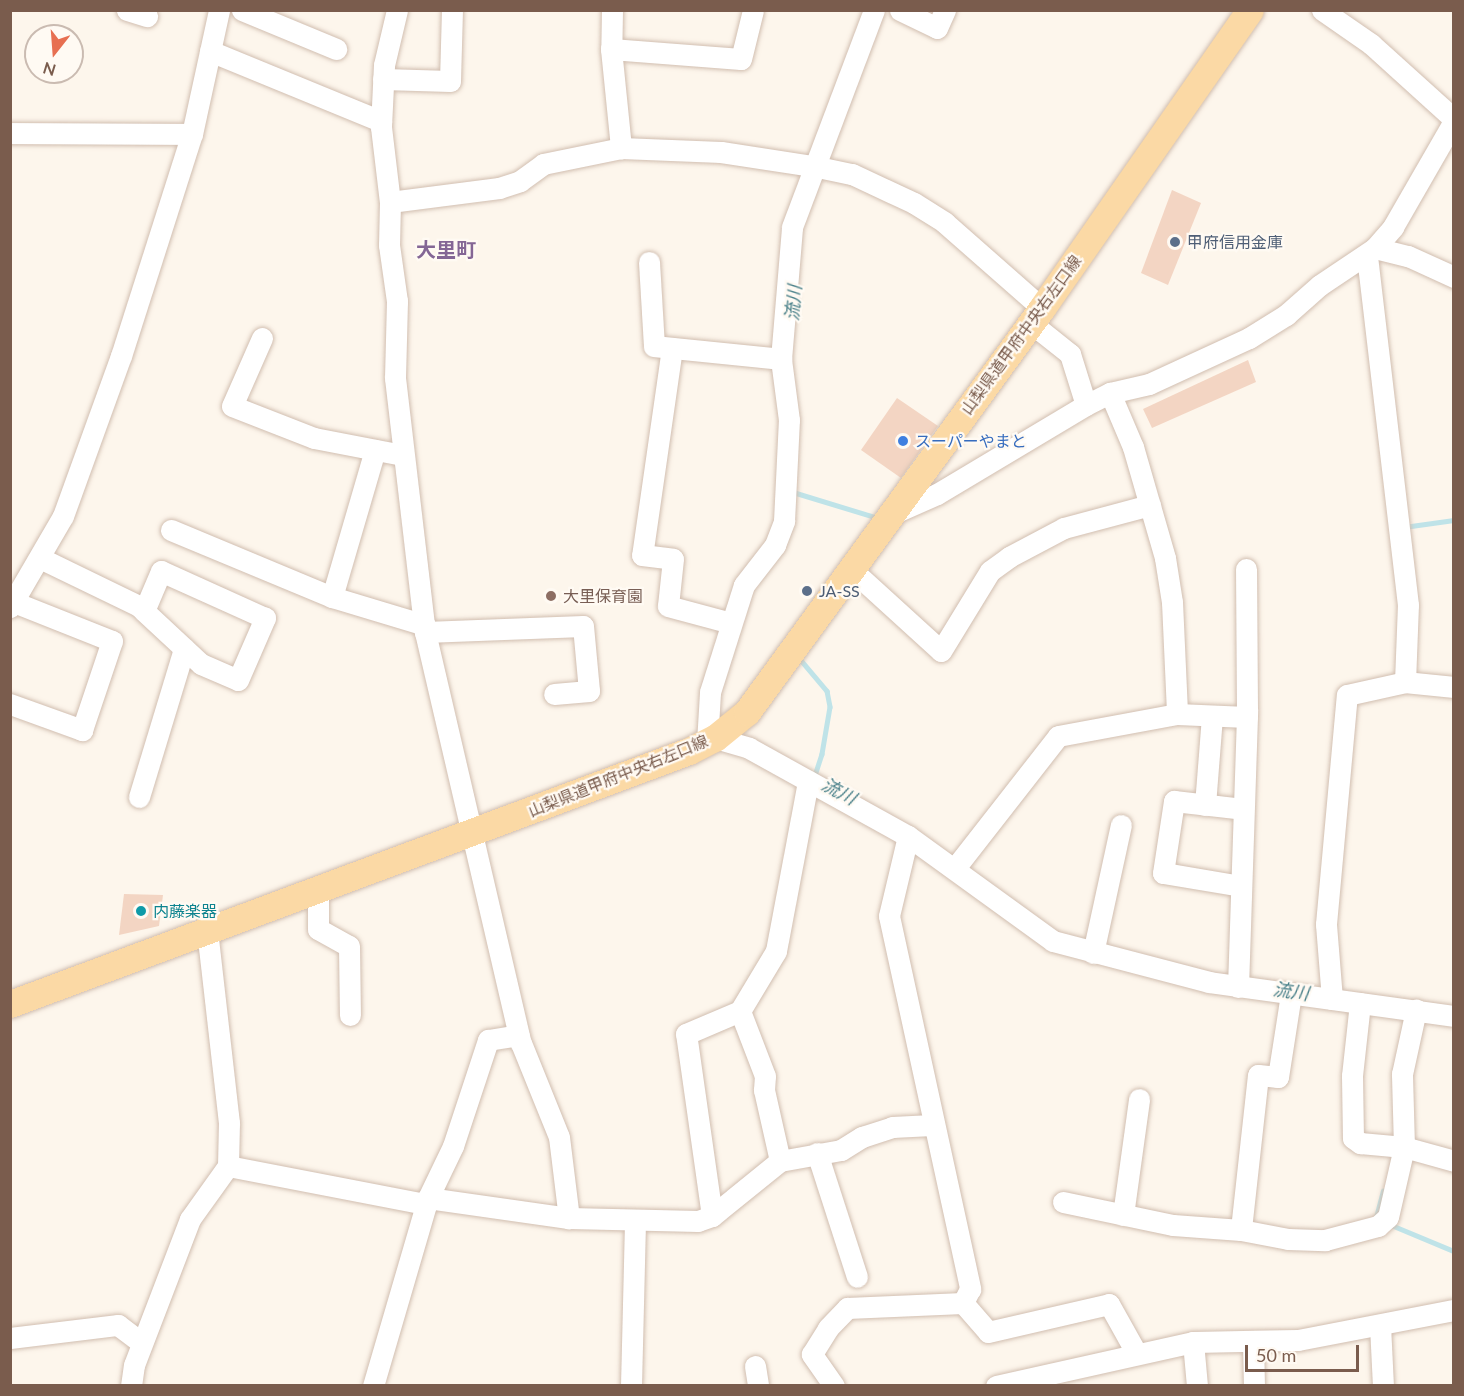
<!DOCTYPE html>
<html>
<head>
<meta charset="utf-8">
<style>
	body { margin:0 }
	#map { position:relative; width:1464px; height:1396px; overflow:hidden; background:#fdf6ec; font-family:Lato,"Noto Sans JP",sans-serif }
	div>[style] { position:absolute }
	[style*='--x'] { left:calc(var(--x)*1px); top:calc(var(--y)*1px); width:calc(var(--w)*1px); rotate:calc(var(--a)*1deg) }
	.stream>* { height:4.5px; margin:-2.25px; padding:0 2.25px; transform-origin:2.25px; border-radius:2.25px; background:#bfe3e8 }
	.building>* { inset:0; background:#f3d5c3 }
	.roads { filter:drop-shadow(0 0 2px #d1beb0) drop-shadow(0 0 2px #d1beb0) }
	.minor>* { height:21px; margin:-10.5px; padding:0 10.5px; transform-origin:10.5px; border-radius:10.5px; background:#fff }
	.major>* { height:27px; margin:-13.5px; padding:0 13.5px; transform-origin:13.5px; border-radius:13.5px; background:#fbd9a5 }
	.dots>* { width:16px; height:16px; translate:-50% -50%; box-sizing:border-box; border:3px solid #fffaf3; border-radius:50% }
	span { translate:-50% -50%; white-space:nowrap; text-align:center; line-height:1.15; -webkit-text-stroke:4.5px #fffaf3; paint-order:stroke }
	.service-label { font-size:16px; color:#4e5e75 }
	.left { translate:0 -50%; text-align:left }
	.street-label { font-size:16px; color:#7a5c4d }
	.shop-label { font-size:16px; color:#366cbe }
	.education-label { font-size:16px; color:#785e54 }
	.culture-label { font-size:16px; color:#0d838f }
	.water-label { font-size:18px; color:#437c86; font-style:italic }
	.quarter-label { font-size:20px; color:#846695; font-weight:700 }
	.frame { position:absolute; inset:0; border:12px solid #7a5c4d; pointer-events:none }
	.north { position:absolute; left:24px; top:24px; width:60px; height:60px; box-sizing:border-box; background:#fffaf3; border:2px solid #cabbb1; border-radius:50%; rotate:197deg; font-size:16px; font-weight:700; line-height:24px; text-align:center; color:#7a5c4d }
	.north::after { content:''; display:block; margin:auto; width:21px; height:27px; background:#e76f51; clip-path:polygon(50% 0,100% 100%,50% 72%,0 100%) }
	.scale { position:absolute; left:1245px; top:1345px; width:114px; height:27px; box-sizing:border-box; border:3px solid #7a5c4d; border-top:0; padding-left:8px; font-size:18px; line-height:21px; white-space:nowrap; color:#7a5c4d; -webkit-text-stroke:4px #fffaf3; paint-order:stroke }
</style>
</head>
<body>
<div id="map">
	<div class="stream">
		<div style="--x:793;--y:492;--w:89;--a:17"></div>
		<div style="--x:1404;--y:527;--w:50;--a:-8"></div>
		<div style="--x:802;--y:656;--w:4;--a:124"></div>
		<div style="--x:800;--y:659;--w:42;--a:49.8"></div>
		<div style="--x:827;--y:691;--w:16;--a:79"></div>
		<div style="--x:830;--y:707;--w:48;--a:99.7"></div>
		<div style="--x:822;--y:754;--w:25;--a:108"></div>
		<div style="--x:1376;--y:1217;--w:27;--a:-75"></div>
		<div style="--x:1389;--y:1224;--w:70;--a:22.6"></div>
	</div>
	<div class="building">
		<div style="clip-path:polygon(1172px 190px,1201px 203px,1168px 285px,1141px 273px)"></div>
		<div style="clip-path:polygon(1248px 360px,1256px 382px,1152px 428px,1143px 409px)"></div>
		<div style="clip-path:polygon(897px 398px,938px 426px,901px 478px,861px 450px)"></div>
		<div style="clip-path:polygon(124px 894px,163px 895px,159px 926px,119px 935px)"></div>
	</div>
	<div class="roads">
		<div class="minor">
			<div style="--x:127;--y:10;--w:21;--a:17"></div>
			<div style="--x:242;--y:10;--w:102;--a:22.5"></div>
			<div style="--x:397;--y:10;--w:57;--a:103.3"></div>
			<div style="--x:384;--y:65;--w:62;--a:92.8"></div>
			<div style="--x:381;--y:127;--w:76;--a:83.2"></div>
			<div style="--x:390;--y:202;--w:43;--a:91.3"></div>
			<div style="--x:389;--y:245;--w:57;--a:81.9"></div>
			<div style="--x:397;--y:301;--w:77;--a:91.5"></div>
			<div style="--x:395;--y:378;--w:256;--a:83.3"></div>
			<div style="--x:425;--y:632;--w:422;--a:76.9"></div>
			<div style="--x:521;--y:1043;--w:101;--a:68"></div>
			<div style="--x:559;--y:1137;--w:82;--a:83"></div>
			<div style="--x:612;--y:10;--w:39;--a:91"></div>
			<div style="--x:611;--y:49;--w:100;--a:84.2"></div>
			<div style="--x:900;--y:10;--w:41;--a:25.9"></div>
			<div style="--x:937;--y:28;--w:20;--a:-66"></div>
			<div style="--x:1322;--y:10;--w:60;--a:34.8"></div>
			<div style="--x:1371;--y:44;--w:112;--a:42.1"></div>
			<div style="--x:611;--y:49;--w:130;--a:4.4"></div>
			<div style="--x:741;--y:59;--w:50;--a:-76.2"></div>
			<div style="--x:210;--y:51;--w:185;--a:22.3"></div>
			<div style="--x:383;--y:79;--w:67;--a:1.7"></div>
			<div style="--x:450;--y:81;--w:71;--a:-88.4"></div>
			<div style="--x:10;--y:133;--w:182;--a:0.3"></div>
			<div style="--x:390;--y:202;--w:110;--a:-7.3"></div>
			<div style="--x:499;--y:188;--w:22;--a:-18"></div>
			<div style="--x:520;--y:181;--w:29;--a:-36"></div>
			<div style="--x:543;--y:164;--w:80;--a:-11.6"></div>
			<div style="--x:621;--y:148;--w:100;--a:2.3"></div>
			<div style="--x:721;--y:152;--w:93;--a:8.7"></div>
			<div style="--x:813;--y:166;--w:40;--a:12"></div>
			<div style="--x:852;--y:174;--w:68;--a:25.1"></div>
			<div style="--x:914;--y:203;--w:36;--a:32"></div>
			<div style="--x:944;--y:222;--w:130;--a:41.3"></div>
			<div style="--x:1375;--y:248;--w:34;--a:14"></div>
			<div style="--x:1408;--y:256;--w:51;--a:24.5"></div>
			<div style="--x:649;--y:262;--w:84;--a:86.6"></div>
			<div style="--x:654;--y:346;--w:128;--a:5.8"></div>
			<div style="--x:1031;--y:323;--w:50;--a:38.5"></div>
			<div style="--x:1070;--y:354;--w:53;--a:72.6"></div>
			<div style="--x:262;--y:338;--w:74;--a:113.8"></div>
			<div style="--x:232;--y:406;--w:88;--a:21.3"></div>
			<div style="--x:314;--y:438;--w:90;--a:10.9"></div>
			<div style="--x:672;--y:348;--w:209;--a:98.2"></div>
			<div style="--x:642;--y:555;--w:31;--a:7"></div>
			<div style="--x:673;--y:559;--w:47;--a:96.1"></div>
			<div style="--x:668;--y:606;--w:65;--a:15.1"></div>
			<div style="--x:1110;--y:393;--w:59;--a:66.9"></div>
			<div style="--x:1133;--y:447;--w:116;--a:73.9"></div>
			<div style="--x:1165;--y:558;--w:45;--a:81"></div>
			<div style="--x:1172;--y:602;--w:112;--a:87.4"></div>
			<div style="--x:892;--y:514;--w:49;--a:-24"></div>
			<div style="--x:937;--y:494;--w:174;--a:-30.9"></div>
			<div style="--x:1086;--y:405;--w:27;--a:-27"></div>
			<div style="--x:1110;--y:393;--w:40;--a:-13"></div>
			<div style="--x:1149;--y:384;--w:110;--a:-24.7"></div>
			<div style="--x:1249;--y:338;--w:44;--a:-31.9"></div>
			<div style="--x:1286;--y:315;--w:45;--a:-41.4"></div>
			<div style="--x:1320;--y:285;--w:66;--a:-33.9"></div>
			<div style="--x:1375;--y:248;--w:28;--a:-49"></div>
			<div style="--x:1393;--y:227;--w:122;--a:-60.1"></div>
			<div style="--x:171;--y:530;--w:174;--a:22.6"></div>
			<div style="--x:332;--y:597;--w:97;--a:16.8"></div>
			<div style="--x:42;--y:559;--w:108;--a:25.9"></div>
			<div style="--x:139;--y:606;--w:7;--a:45"></div>
			<div style="--x:144;--y:611;--w:78;--a:42.9"></div>
			<div style="--x:201;--y:664;--w:40;--a:23.4"></div>
			<div style="--x:238;--y:680;--w:68;--a:-66.5"></div>
			<div style="--x:265;--y:618;--w:114;--a:-155.7"></div>
			<div style="--x:161;--y:571;--w:43;--a:113"></div>
			<div style="--x:852;--y:570;--w:120;--a:42.3"></div>
			<div style="--x:941;--y:651;--w:94;--a:-58.5"></div>
			<div style="--x:990;--y:571;--w:24;--a:-36"></div>
			<div style="--x:1009;--y:557;--w:62;--a:-27.8"></div>
			<div style="--x:1064;--y:528;--w:89;--a:-15"></div>
			<div style="--x:332;--y:597;--w:153;--a:-73.7"></div>
			<div style="--x:10;--y:607;--w:105;--a:-59.8"></div>
			<div style="--x:63;--y:516;--w:170;--a:-70.1"></div>
			<div style="--x:121;--y:356;--w:233;--a:-72.3"></div>
			<div style="--x:192;--y:134;--w:127;--a:-77.7"></div>
			<div style="--x:425;--y:632;--w:158;--a:-2.2"></div>
			<div style="--x:583;--y:626;--w:65;--a:84.7"></div>
			<div style="--x:589;--y:691;--w:35;--a:175"></div>
			<div style="--x:1405;--y:682;--w:49;--a:5.8"></div>
			<div style="--x:10;--y:704;--w:77;--a:19.9"></div>
			<div style="--x:82;--y:730;--w:94;--a:-71.4"></div>
			<div style="--x:112;--y:641;--w:105;--a:-158.3"></div>
			<div style="--x:715;--y:738;--w:35;--a:16"></div>
			<div style="--x:749;--y:748;--w:182;--a:29"></div>
			<div style="--x:908;--y:836;--w:179;--a:35.9"></div>
			<div style="--x:1053;--y:941;--w:161;--a:14.7"></div>
			<div style="--x:1209;--y:982;--w:247;--a:7.9"></div>
			<div style="--x:707;--y:743;--w:51;--a:-86.6"></div>
			<div style="--x:710;--y:692;--w:112;--a:-72.4"></div>
			<div style="--x:744;--y:585;--w:51;--a:-52.2"></div>
			<div style="--x:775;--y:545;--w:26;--a:-69"></div>
			<div style="--x:784;--y:521;--w:101;--a:-87.2"></div>
			<div style="--x:789;--y:420;--w:62;--a:-97.5"></div>
			<div style="--x:781;--y:359;--w:132;--a:-85.2"></div>
			<div style="--x:792;--y:227;--w:232;--a:-69.3"></div>
			<div style="--x:139;--y:797;--w:155;--a:-73.1"></div>
			<div style="--x:1205;--y:805;--w:89;--a:-85.5"></div>
			<div style="--x:908;--y:836;--w:82;--a:103.4"></div>
			<div style="--x:889;--y:916;--w:382;--a:77.7"></div>
			<div style="--x:970;--y:1289;--w:16;--a:117"></div>
			<div style="--x:955;--y:868;--w:167;--a:-52"></div>
			<div style="--x:1058;--y:736;--w:121;--a:-10.5"></div>
			<div style="--x:1177;--y:714;--w:70;--a:2.5"></div>
			<div style="--x:1241;--y:886;--w:79;--a:-170.5"></div>
			<div style="--x:1163;--y:873;--w:73;--a:-81.3"></div>
			<div style="--x:1174;--y:801;--w:69;--a:6.6"></div>
			<div style="--x:318;--y:887;--w:42;--a:90"></div>
			<div style="--x:318;--y:929;--w:35;--a:29"></div>
			<div style="--x:349;--y:946;--w:69;--a:89.2"></div>
			<div style="--x:1093;--y:953;--w:131;--a:-77.7"></div>
			<div style="--x:1238;--y:987;--w:278;--a:-88.1"></div>
			<div style="--x:1247;--y:709;--w:140;--a:-90.4"></div>
			<div style="--x:1291;--y:994;--w:84;--a:98.9"></div>
			<div style="--x:1278;--y:1077;--w:20;--a:-174"></div>
			<div style="--x:1258;--y:1075;--w:156;--a:96.3"></div>
			<div style="--x:1241;--y:1230;--w:48;--a:10.8"></div>
			<div style="--x:1288;--y:1239;--w:37;--a:2"></div>
			<div style="--x:1325;--y:1240;--w:55;--a:-14.8"></div>
			<div style="--x:1378;--y:1226;--w:13;--a:-42"></div>
			<div style="--x:1388;--y:1217;--w:72;--a:-77.1"></div>
			<div style="--x:1404;--y:1147;--w:52;--a:15.6"></div>
			<div style="--x:1332;--y:999;--w:75;--a:-94.6"></div>
			<div style="--x:1326;--y:924;--w:230;--a:-84.8"></div>
			<div style="--x:1347;--y:695;--w:59;--a:-12.6"></div>
			<div style="--x:1405;--y:682;--w:77;--a:-87.8"></div>
			<div style="--x:1408;--y:605;--w:350;--a:-96.7"></div>
			<div style="--x:1360;--y:1003;--w:73;--a:96.3"></div>
			<div style="--x:1352;--y:1076;--w:62;--a:89.1"></div>
			<div style="--x:1353;--y:1138;--w:9;--a:36"></div>
			<div style="--x:1360;--y:1143;--w:44;--a:5.2"></div>
			<div style="--x:1404;--y:1147;--w:73;--a:-91.6"></div>
			<div style="--x:1402;--y:1074;--w:66;--a:-77.7"></div>
			<div style="--x:817;--y:1153;--w:130;--a:72.1"></div>
			<div style="--x:780;--y:1161;--w:73;--a:-102.7"></div>
			<div style="--x:764;--y:1090;--w:14;--a:-86"></div>
			<div style="--x:765;--y:1076;--w:70;--a:-111"></div>
			<div style="--x:740;--y:1011;--w:70;--a:-59"></div>
			<div style="--x:776;--y:951;--w:173;--a:-79.3"></div>
			<div style="--x:228;--y:1166;--w:202;--a:10.9"></div>
			<div style="--x:428;--y:1198;--w:142;--a:8.1"></div>
			<div style="--x:569;--y:1218;--w:129;--a:1.3"></div>
			<div style="--x:698;--y:1221;--w:15;--a:-20"></div>
			<div style="--x:712;--y:1216;--w:87;--a:-39"></div>
			<div style="--x:780;--y:1161;--w:62;--a:-10.2"></div>
			<div style="--x:841;--y:1150;--w:25;--a:-32"></div>
			<div style="--x:862;--y:1137;--w:32;--a:-18"></div>
			<div style="--x:892;--y:1127;--w:40;--a:-2.9"></div>
			<div style="--x:1063;--y:1202;--w:112;--a:11.8"></div>
			<div style="--x:1173;--y:1225;--w:68;--a:4.2"></div>
			<div style="--x:1123;--y:1215;--w:117;--a:-82.1"></div>
			<div style="--x:712;--y:1216;--w:184;--a:-98.1"></div>
			<div style="--x:686;--y:1034;--w:59;--a:-23.1"></div>
			<div style="--x:1380;--y:1325;--w:61;--a:87.2"></div>
			<div style="--x:10;--y:1338;--w:109;--a:-6.9"></div>
			<div style="--x:118;--y:1325;--w:30;--a:37"></div>
			<div style="--x:1193;--y:1342;--w:44;--a:84.8"></div>
			<div style="--x:1253;--y:1342;--w:44;--a:88.7"></div>
			<div style="--x:755;--y:1366;--w:20;--a:81"></div>
			<div style="--x:131;--y:1386;--w:21;--a:-82"></div>
			<div style="--x:134;--y:1365;--w:156;--a:-69"></div>
			<div style="--x:190;--y:1219;--w:65;--a:-54.4"></div>
			<div style="--x:228;--y:1166;--w:43;--a:-88.7"></div>
			<div style="--x:229;--y:1123;--w:194;--a:-96.5"></div>
			<div style="--x:373;--y:1386;--w:196;--a:-73.7"></div>
			<div style="--x:428;--y:1198;--w:58;--a:-64.3"></div>
			<div style="--x:453;--y:1146;--w:112;--a:-71.7"></div>
			<div style="--x:488;--y:1040;--w:31;--a:-9"></div>
			<div style="--x:631;--y:1386;--w:164;--a:-88.6"></div>
			<div style="--x:834;--y:1386;--w:39;--a:-125"></div>
			<div style="--x:812;--y:1354;--w:31;--a:-58"></div>
			<div style="--x:828;--y:1328;--w:28;--a:-46"></div>
			<div style="--x:847;--y:1308;--w:116;--a:-2.5"></div>
			<div style="--x:963;--y:1303;--w:38;--a:49"></div>
			<div style="--x:988;--y:1332;--w:124;--a:-13"></div>
			<div style="--x:1109;--y:1304;--w:57;--a:60.8"></div>
			<div style="--x:996;--y:1386;--w:202;--a:-12.6"></div>
			<div style="--x:1193;--y:1342;--w:105;--a:-1.1"></div>
			<div style="--x:1298;--y:1340;--w:159;--a:-10.9"></div>
		</div>
		<div class="major">
			<div style="--x:10;--y:1004;--w:725;--a:-20.44"></div>
			<div style="--x:689;--y:751;--w:29;--a:-27"></div>
			<div style="--x:715;--y:738;--w:41;--a:-39.1"></div>
			<div style="--x:747;--y:712;--w:500;--a:-53.86"></div>
			<div style="--x:1042;--y:308;--w:363;--a:-55.1"></div>
		</div>
	</div>
	<div class="dots">
		<div style="left:1175px;top:242px;background:#5c6f8a"></div>
		<div style="left:903px;top:441px;background:#3f7fe0"></div>
		<div style="left:807px;top:591px;background:#5c6f8a"></div>
		<div style="left:551px;top:596px;background:#8d6e63"></div>
		<div style="left:141px;top:911px;background:#0f9aa8"></div>
	</div>
	<div class="service-label">
		<span class="left" style="left:1187px;top:242px">甲府信用金庫</span>
		<span class="left" style="left:819px;top:591px">JA-SS</span>
	</div>
	<div class="street-label">
		<span style="left:1021px;top:335px;rotate:-54deg">山梨県道甲府中央右左口線</span>
		<span style="left:618px;top:776px;rotate:-22deg">山梨県道甲府中央右左口線</span>
	</div>
	<div class="shop-label">
		<span class="left" style="left:915px;top:441px">スーパーやまと</span>
	</div>
	<div class="education-label">
		<span class="left" style="left:563px;top:596px">大里保育園</span>
	</div>
	<div class="culture-label">
		<span class="left" style="left:153px;top:911px">内藤楽器</span>
	</div>
	<div class="water-label">
		<span style="left:793px;top:303px;rotate:-85deg">流川</span>
		<span style="left:839px;top:791px;rotate:28deg">流川</span>
		<span style="left:1291px;top:991px;rotate:8deg">流川</span>
	</div>
	<div class="quarter-label">
		<span style="left:446px;top:249px">大里町</span>
	</div>
	<div class="frame"></div>
	<div class="north">N</div>
	<div class="scale">50 m</div>
</div>
</body>
</html>
